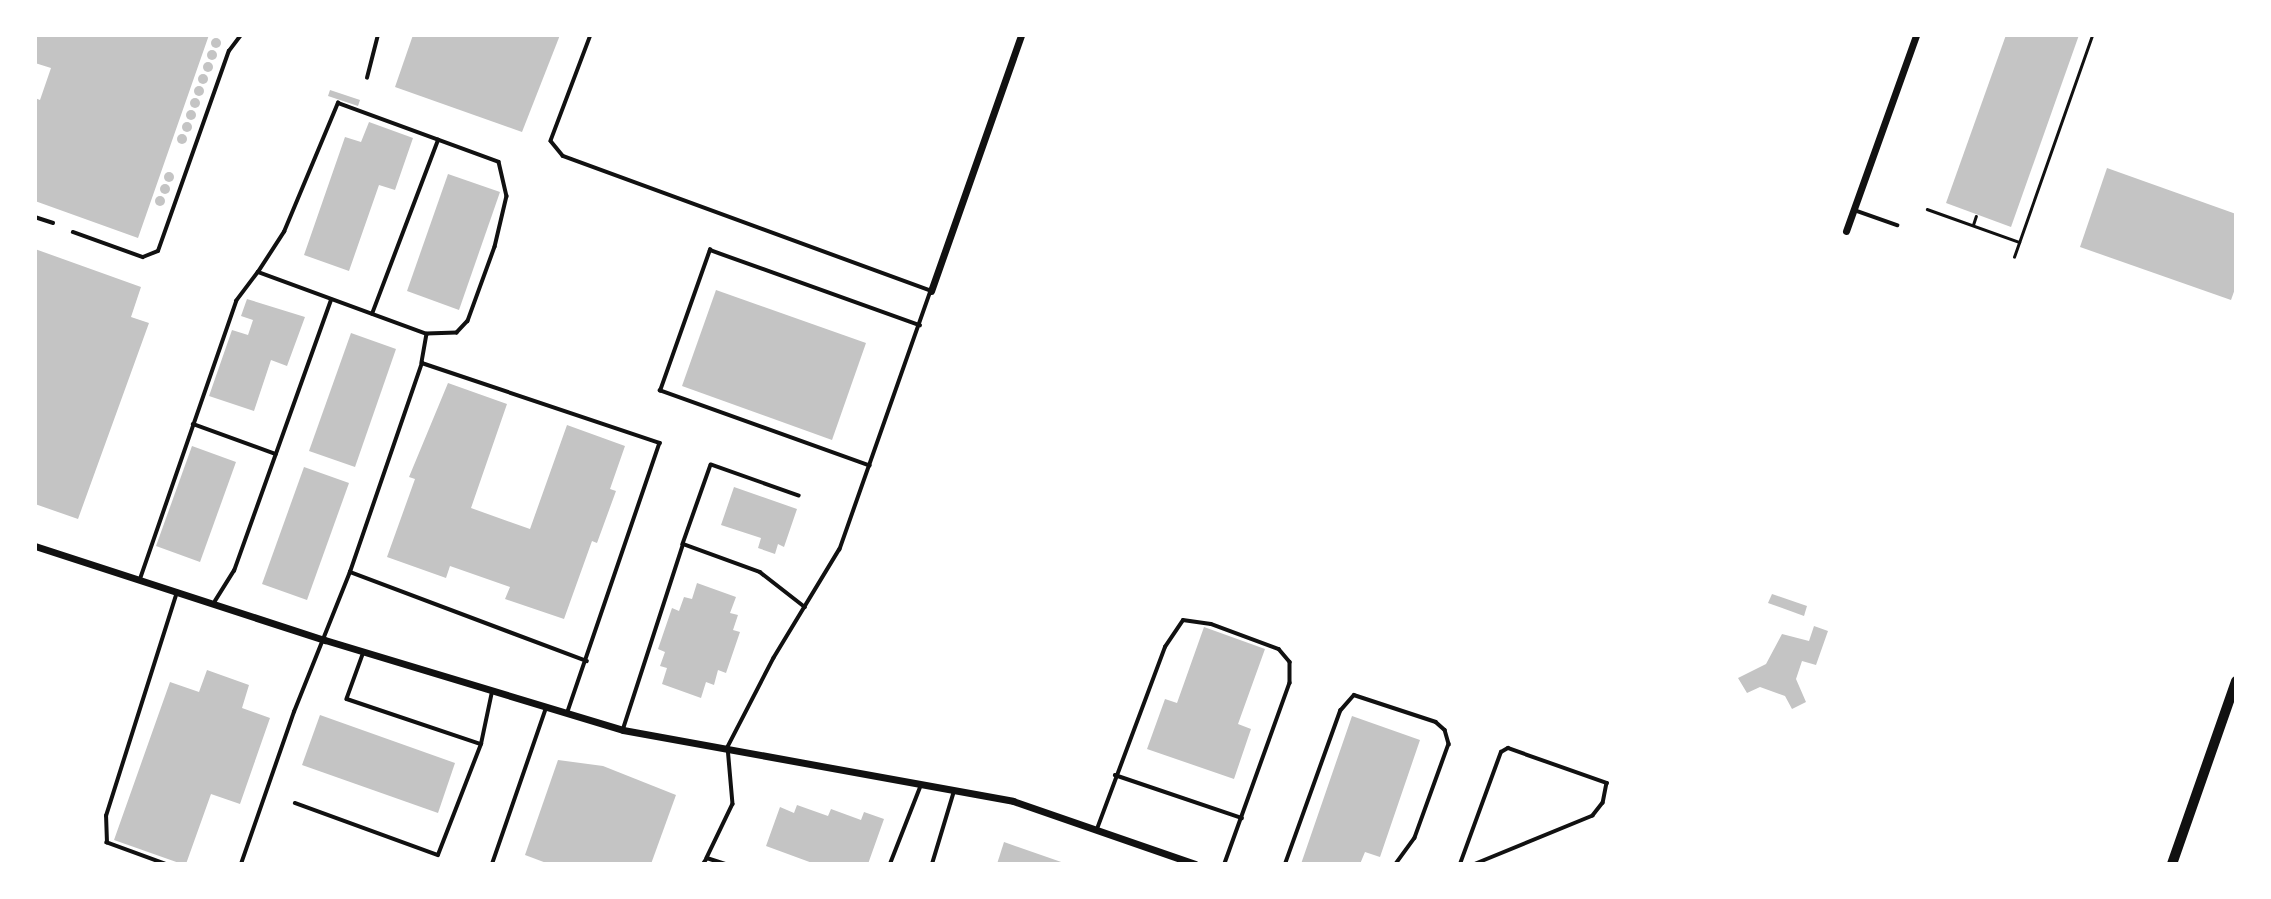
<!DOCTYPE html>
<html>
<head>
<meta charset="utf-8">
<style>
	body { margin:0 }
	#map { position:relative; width:2271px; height:899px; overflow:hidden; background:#fff; font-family:Montserrat,sans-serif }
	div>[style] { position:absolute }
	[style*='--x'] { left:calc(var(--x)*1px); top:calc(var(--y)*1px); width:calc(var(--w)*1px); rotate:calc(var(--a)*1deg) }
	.building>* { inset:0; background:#c4c4c4 }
	.round { border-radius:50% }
	.path>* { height:2.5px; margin:-1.25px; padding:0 1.25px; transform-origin:1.25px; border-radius:1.25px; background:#111 }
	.service>* { height:3.5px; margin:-1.75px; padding:0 1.75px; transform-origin:1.75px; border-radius:1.75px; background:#111 }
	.minor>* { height:7px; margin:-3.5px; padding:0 3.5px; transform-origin:3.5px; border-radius:3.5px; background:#111 }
	.secondary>* { height:10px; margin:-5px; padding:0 5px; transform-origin:5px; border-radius:5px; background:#111 }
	span { translate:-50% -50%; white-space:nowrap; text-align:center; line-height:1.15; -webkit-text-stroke:7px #fff; paint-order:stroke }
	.frame { position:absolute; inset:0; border:37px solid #fff; pointer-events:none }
</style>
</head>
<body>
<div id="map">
	<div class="building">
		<div style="clip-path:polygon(35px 35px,209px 35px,138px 238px,35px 201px,35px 98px,40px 100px,51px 68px,35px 63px)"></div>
		<div style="clip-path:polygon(413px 35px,560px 35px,522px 132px,395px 87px)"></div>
		<div style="clip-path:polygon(2006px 35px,2079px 35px,2011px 227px,1946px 203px)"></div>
		<div class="round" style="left:211px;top:38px;width:10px;height:10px"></div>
		<div class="round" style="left:207px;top:50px;width:10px;height:10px"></div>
		<div class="round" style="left:203px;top:62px;width:10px;height:10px"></div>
		<div class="round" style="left:198px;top:74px;width:10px;height:10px"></div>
		<div class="round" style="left:194px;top:86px;width:10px;height:10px"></div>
		<div style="clip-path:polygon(330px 90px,360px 100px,358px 106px,328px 96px)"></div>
		<div class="round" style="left:190px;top:98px;width:10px;height:10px"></div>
		<div class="round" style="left:186px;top:110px;width:10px;height:10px"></div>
		<div class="round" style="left:182px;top:122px;width:10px;height:10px"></div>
		<div style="clip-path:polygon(369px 122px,413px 138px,395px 190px,379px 185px,349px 271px,304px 255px,345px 137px,361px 142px)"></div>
		<div class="round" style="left:177px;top:134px;width:10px;height:10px"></div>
		<div style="clip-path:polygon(2107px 168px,2236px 214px,2236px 286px,2231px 300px,2080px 247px)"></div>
		<div class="round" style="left:164px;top:172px;width:10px;height:10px"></div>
		<div style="clip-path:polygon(448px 174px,500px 192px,459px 310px,407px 291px)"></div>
		<div class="round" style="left:160px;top:184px;width:10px;height:10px"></div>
		<div class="round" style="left:155px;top:196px;width:10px;height:10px"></div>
		<div style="clip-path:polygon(35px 249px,141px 287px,131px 317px,149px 323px,78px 519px,35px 504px)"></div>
		<div style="clip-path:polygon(716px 290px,866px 343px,832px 440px,682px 386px)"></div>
		<div style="clip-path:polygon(247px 299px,305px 317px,287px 366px,271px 360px,254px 411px,209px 396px,232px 330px,248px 335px,253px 320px,241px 316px)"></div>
		<div style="clip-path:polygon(351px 333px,396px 349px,355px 467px,309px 451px)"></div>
		<div style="clip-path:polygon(448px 383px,507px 404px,471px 508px,530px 529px,567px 425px,625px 446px,610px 489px,616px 491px,597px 543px,592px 541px,564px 619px,505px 599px,510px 587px,450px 566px,446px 578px,387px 557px,415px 479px,409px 477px)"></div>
		<div style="clip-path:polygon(192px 446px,236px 462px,200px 562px,156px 546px)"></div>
		<div style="clip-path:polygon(304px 467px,349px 483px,307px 600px,262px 584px)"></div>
		<div style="clip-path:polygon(734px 487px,797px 509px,784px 547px,778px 544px,775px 554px,758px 548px,761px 538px,721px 525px)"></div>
		<div style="clip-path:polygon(697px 583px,736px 597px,730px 613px,738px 615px,733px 630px,740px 632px,726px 673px,718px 670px,714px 685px,706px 682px,701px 698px,662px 684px,667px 668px,660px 666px,665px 652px,658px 649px,672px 608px,679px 611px,684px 597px,692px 599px)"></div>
		<div style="clip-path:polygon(1772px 594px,1807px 606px,1804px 616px,1768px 603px)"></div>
		<div style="clip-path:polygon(1814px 626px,1828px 631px,1816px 665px,1802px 661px,1796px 679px,1806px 702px,1792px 709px,1785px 696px,1760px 687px,1747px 693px,1738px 678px,1766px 664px,1782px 634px,1809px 641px)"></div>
		<div style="clip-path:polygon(1204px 627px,1265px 649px,1238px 724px,1251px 729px,1234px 779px,1147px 749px,1165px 699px,1177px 703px)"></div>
		<div style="clip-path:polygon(207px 670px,249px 685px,242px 708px,270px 718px,240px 804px,211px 794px,186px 864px,182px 864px,114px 840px,170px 682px,199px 692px)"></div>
		<div style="clip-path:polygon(320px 715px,455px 763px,438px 813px,302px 765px)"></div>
		<div style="clip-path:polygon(1352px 716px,1420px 740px,1380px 857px,1365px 852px,1360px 864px,1301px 864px)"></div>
		<div style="clip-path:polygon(558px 760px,603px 766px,676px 795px,651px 864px,549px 864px,525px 855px)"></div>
		<div style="clip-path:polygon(797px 805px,828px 816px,831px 809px,861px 820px,864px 812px,884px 819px,868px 864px,815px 864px,766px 846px,780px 807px,794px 813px)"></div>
		<div style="clip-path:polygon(1004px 842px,1067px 864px,997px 864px)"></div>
	</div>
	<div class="path">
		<div style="--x:1927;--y:209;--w:98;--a:19.7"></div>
		<div style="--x:1973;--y:225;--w:9;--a:-72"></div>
		<div style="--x:2014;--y:257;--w:235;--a:-70.6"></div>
	</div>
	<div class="service">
		<div style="--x:591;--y:35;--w:113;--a:110.7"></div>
		<div style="--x:551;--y:141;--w:19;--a:51"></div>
		<div style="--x:563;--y:156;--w:392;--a:20.1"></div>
		<div style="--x:931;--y:291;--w:274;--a:109.4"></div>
		<div style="--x:840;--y:549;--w:127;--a:121.2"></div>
		<div style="--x:774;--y:658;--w:100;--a:117.3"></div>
		<div style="--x:728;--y:747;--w:57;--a:85"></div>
		<div style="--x:733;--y:804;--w:60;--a:115.7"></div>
		<div style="--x:707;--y:858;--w:19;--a:18"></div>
		<div style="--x:367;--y:78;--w:44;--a:-75.7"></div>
		<div style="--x:1854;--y:210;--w:46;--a:19.2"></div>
		<div style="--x:35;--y:217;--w:19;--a:18"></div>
		<div style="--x:73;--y:232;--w:74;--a:19.7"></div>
		<div style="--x:143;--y:257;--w:16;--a:-22"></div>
		<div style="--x:158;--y:251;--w:212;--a:-70.5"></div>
		<div style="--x:229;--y:51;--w:20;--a:-53"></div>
		<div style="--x:258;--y:272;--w:48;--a:-57"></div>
		<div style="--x:284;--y:232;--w:140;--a:-67.3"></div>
		<div style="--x:338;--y:103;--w:171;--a:20.1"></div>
		<div style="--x:499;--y:162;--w:35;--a:77"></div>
		<div style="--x:507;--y:196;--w:52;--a:103.2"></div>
		<div style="--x:495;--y:247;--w:79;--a:110"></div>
		<div style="--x:468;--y:321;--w:16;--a:133"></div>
		<div style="--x:457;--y:333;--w:30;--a:178"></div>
		<div style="--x:372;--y:314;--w:186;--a:-69.2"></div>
		<div style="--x:193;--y:424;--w:88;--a:19.9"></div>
		<div style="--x:870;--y:466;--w:223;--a:-160.3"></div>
		<div style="--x:660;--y:391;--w:150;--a:-70.5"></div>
		<div style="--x:710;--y:250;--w:223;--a:19.7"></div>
		<div style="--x:799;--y:496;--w:93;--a:-160.6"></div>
		<div style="--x:711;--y:465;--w:84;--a:109.5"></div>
		<div style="--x:683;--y:544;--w:82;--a:20"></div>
		<div style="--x:760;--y:572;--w:57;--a:37.9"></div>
		<div style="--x:350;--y:572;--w:253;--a:20.6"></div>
		<div style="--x:140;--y:579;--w:294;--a:-70.9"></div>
		<div style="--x:236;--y:301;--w:36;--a:-53"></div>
		<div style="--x:258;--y:272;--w:180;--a:20.1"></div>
		<div style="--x:427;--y:334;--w:29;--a:100"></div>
		<div style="--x:215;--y:601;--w:36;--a:-58"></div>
		<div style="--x:234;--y:571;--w:288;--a:-70.3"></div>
		<div style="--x:364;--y:652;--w:50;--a:109.9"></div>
		<div style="--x:347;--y:699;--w:141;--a:18.6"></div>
		<div style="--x:623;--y:729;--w:194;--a:-72"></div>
		<div style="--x:1115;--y:775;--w:134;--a:18.7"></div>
		<div style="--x:295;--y:803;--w:152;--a:20"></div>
		<div style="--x:438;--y:855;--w:119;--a:-68.8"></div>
		<div style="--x:481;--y:744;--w:53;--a:-78.1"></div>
		<div style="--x:1097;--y:829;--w:194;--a:-69.5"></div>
		<div style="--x:1165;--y:647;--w:32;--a:-56"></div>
		<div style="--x:1183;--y:620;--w:28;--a:8"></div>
		<div style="--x:1211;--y:624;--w:72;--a:20.2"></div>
		<div style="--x:1279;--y:649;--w:17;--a:50"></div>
		<div style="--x:1290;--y:662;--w:21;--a:90"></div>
		<div style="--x:1290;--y:683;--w:192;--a:109.8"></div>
		<div style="--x:165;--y:864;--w:62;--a:-160.1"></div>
		<div style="--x:107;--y:843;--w:27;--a:-92"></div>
		<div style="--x:106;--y:816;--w:235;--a:-72.4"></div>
		<div style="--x:241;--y:864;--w:161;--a:-70.8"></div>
		<div style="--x:294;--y:712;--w:151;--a:-68.2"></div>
		<div style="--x:350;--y:572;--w:221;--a:-71"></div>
		<div style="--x:422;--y:363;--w:251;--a:18.6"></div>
		<div style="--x:660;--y:443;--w:284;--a:108.9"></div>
		<div style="--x:492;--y:864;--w:165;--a:-70.9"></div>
		<div style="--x:703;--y:864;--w:7;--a:-56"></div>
		<div style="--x:890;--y:864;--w:85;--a:-68.6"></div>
		<div style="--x:932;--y:864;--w:76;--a:-73.2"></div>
		<div style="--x:1285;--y:864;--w:163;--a:-70.2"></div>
		<div style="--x:1340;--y:711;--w:21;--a:-49"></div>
		<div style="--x:1354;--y:695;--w:86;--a:18.2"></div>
		<div style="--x:1436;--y:722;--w:12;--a:42"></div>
		<div style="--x:1445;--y:730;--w:15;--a:74"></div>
		<div style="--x:1449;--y:744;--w:100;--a:109.9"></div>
		<div style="--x:1415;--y:838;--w:32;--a:126"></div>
		<div style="--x:1460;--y:864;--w:119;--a:-69.9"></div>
		<div style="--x:1501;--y:752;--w:8;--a:-30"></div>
		<div style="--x:1508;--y:748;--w:105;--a:19.5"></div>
		<div style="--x:1607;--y:783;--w:20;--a:101"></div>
		<div style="--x:1603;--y:803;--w:16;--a:128"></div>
		<div style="--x:1593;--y:816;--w:126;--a:157.7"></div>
	</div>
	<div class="minor">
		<div style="--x:1846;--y:231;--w:208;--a:-70.3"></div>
		<div style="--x:931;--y:291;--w:271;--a:-70.6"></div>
		<div style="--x:35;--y:546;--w:305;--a:18"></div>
		<div style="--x:325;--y:640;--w:311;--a:16.8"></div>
		<div style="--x:623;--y:730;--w:396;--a:10.3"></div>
		<div style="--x:1013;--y:801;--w:193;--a:19.1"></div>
	</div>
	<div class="secondary">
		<div style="--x:2172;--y:864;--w:194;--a:-70.7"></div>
	</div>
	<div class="frame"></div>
</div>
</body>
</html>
